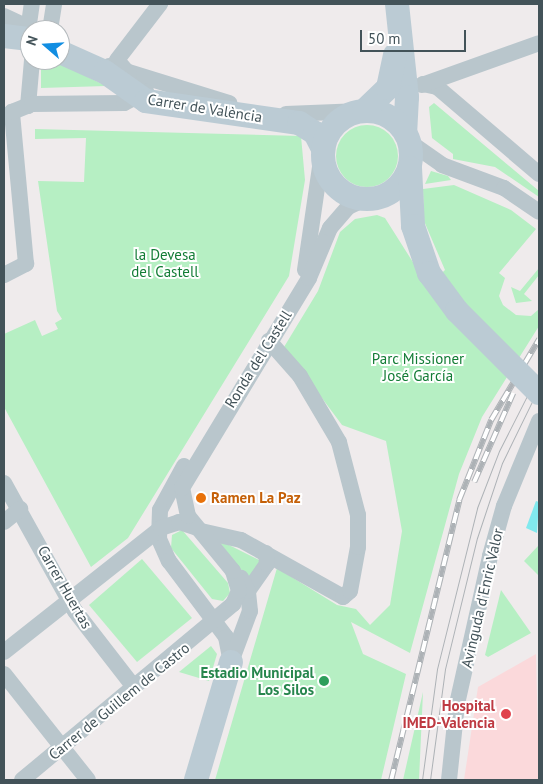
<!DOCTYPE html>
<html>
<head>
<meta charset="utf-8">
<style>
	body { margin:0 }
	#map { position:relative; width:543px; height:784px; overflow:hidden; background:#efebec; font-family:"PT Sans",sans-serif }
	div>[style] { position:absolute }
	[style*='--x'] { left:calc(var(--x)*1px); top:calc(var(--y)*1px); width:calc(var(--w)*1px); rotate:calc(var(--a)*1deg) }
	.medical>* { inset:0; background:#fbd9db }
	.green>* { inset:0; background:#b6efc3 }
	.round { border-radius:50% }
	.water>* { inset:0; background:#81e9ee }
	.street>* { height:16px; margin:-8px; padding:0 8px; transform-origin:8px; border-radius:8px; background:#b9c6cc }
	.secondary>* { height:24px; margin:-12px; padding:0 12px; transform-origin:12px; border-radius:12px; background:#bbcbd4 }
	.secondary>.ring { margin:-12px; padding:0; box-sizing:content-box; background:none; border:24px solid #bbcbd4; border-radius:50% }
	.tram>* { height:1px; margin:-0.5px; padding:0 0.5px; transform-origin:0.5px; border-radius:0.5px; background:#adb2b6 }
	.rail>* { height:5.5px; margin-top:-2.75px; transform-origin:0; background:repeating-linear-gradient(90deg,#fff 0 11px,#adb2b6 0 22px); box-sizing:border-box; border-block:1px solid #adb2b6 }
	.secondary-bridge>* { height:24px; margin:-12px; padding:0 12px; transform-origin:12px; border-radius:12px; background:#bbcbd4 }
	.dots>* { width:14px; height:14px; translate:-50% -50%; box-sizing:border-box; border:2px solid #fff; border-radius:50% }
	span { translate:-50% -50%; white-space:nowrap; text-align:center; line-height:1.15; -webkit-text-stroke:4px #fff; paint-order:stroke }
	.street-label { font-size:15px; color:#435359 }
	.park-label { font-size:15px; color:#137c36 }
	.food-label { font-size:15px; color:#c56008; font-weight:700 }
	.left { translate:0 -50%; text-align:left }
	.leisure-label { font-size:15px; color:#27864d; font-weight:700 }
	.right { translate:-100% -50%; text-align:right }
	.health-label { font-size:15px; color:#be3a42; font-weight:700 }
	.frame { position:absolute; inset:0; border:5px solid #435359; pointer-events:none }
	.north { position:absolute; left:20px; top:20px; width:50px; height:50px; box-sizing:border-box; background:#fff; border:1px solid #b4babd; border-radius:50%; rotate:289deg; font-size:14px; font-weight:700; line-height:20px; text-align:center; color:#435359 }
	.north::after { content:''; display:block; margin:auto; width:18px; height:22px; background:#128ee2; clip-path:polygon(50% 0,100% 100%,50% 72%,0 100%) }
	.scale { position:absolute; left:360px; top:30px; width:106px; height:22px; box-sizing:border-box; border:2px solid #435359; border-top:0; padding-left:6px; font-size:15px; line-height:18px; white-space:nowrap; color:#435359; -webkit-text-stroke:4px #fff; paint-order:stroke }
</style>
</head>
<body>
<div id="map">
	<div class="medical">
		<div style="clip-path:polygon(536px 654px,539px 780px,464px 780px,478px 687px)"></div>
	</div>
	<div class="green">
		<div style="clip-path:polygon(41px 60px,54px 60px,106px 86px,41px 88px)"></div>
		<div style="clip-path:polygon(434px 103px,539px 191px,539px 197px,495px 167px,453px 159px,453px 154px,432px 138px,429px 107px)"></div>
		<div class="round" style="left:336px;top:125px;width:62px;height:62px"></div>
		<div style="clip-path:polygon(35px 129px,301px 136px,305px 180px,289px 276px,128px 538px,91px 567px,4px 407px,4px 334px,35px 320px,42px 336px,58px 329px,55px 323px,62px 319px,57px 311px,38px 181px,84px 182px,86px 138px,35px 139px)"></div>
		<div style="clip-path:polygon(431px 171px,448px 176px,451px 180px,425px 184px)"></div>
		<div style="clip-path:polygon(454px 185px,511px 210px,536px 229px,499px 273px,505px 278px,499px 296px,503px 305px,516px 315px,531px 316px,539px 309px,539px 326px,482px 417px,459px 474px,410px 653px,351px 622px,363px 654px,406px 674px,381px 780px,215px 780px,277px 568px,337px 605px,356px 609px,370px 625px,390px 605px,402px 531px,386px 441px,342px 425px,284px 347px,318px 291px,340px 232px,355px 219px,377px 215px,385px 218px,428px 286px,445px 270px,424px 221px,423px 189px)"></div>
		<div style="clip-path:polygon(539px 268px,539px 275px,524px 294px,532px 301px,516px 303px,511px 287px,520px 291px)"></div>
		<div style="clip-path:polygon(182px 530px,228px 583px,230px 593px,223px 601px,212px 599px,171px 548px,172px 535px)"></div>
		<div style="clip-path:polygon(217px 539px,261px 561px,249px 581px)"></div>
		<div style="clip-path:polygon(538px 546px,539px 547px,539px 576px,524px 561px)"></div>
		<div style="clip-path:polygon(142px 559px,192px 618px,137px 662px,89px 605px)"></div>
		<div style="clip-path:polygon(501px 590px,531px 633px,488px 657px,485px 655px)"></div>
		<div style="clip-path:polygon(211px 646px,217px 654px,209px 681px,179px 672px)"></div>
		<div style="clip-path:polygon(423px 692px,419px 780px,403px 780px)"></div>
	</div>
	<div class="water">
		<div style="clip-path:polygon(536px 501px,539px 502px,537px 533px,526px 528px)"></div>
	</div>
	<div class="street">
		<div style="--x:4;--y:16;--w:33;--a:25"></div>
		<div style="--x:50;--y:30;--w:26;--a:-81"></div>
		<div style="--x:27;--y:38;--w:34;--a:-82"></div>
		<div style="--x:109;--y:66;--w:126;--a:17.1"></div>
		<div style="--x:129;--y:74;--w:18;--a:-131"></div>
		<div style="--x:117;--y:60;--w:71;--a:-52.5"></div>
		<div style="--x:423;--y:84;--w:14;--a:12"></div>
		<div style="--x:437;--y:87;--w:134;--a:40.5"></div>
		<div style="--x:422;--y:85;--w:124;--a:-19.7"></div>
		<div style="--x:28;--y:106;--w:46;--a:-85"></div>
		<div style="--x:286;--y:114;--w:75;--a:-2.3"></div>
		<div style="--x:411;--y:143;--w:38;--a:35"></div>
		<div style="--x:442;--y:165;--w:66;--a:20.4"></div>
		<div style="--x:504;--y:188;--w:42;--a:34.4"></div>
		<div style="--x:305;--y:270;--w:117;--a:-81.7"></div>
		<div style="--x:4;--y:275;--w:25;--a:-27"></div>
		<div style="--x:26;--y:264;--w:153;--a:-95.3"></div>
		<div style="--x:12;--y:112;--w:22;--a:-22"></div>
		<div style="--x:32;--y:104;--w:92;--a:-0.6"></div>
		<div style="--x:124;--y:103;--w:25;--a:-27"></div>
		<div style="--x:184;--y:466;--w:50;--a:118.6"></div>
		<div style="--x:160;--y:510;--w:29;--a:92"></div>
		<div style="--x:159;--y:539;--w:24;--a:66"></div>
		<div style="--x:169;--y:561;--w:95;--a:53.1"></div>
		<div style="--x:226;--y:637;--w:25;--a:79"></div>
		<div style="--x:4;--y:483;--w:146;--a:61"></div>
		<div style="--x:75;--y:611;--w:96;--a:52.2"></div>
		<div style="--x:4;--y:522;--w:21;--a:-39"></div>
		<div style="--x:201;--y:531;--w:41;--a:12.7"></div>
		<div style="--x:241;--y:540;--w:117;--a:29.2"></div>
		<div style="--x:343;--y:597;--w:9;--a:-41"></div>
		<div style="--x:350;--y:591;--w:45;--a:-79.7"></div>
		<div style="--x:358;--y:547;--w:32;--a:-90"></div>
		<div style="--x:358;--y:515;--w:75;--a:-104.6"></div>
		<div style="--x:339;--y:442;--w:77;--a:-120.6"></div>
		<div style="--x:300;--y:376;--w:47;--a:-131.5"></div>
		<div style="--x:248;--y:591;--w:33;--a:-55"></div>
		<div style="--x:267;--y:564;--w:11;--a:-95"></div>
		<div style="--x:4;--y:652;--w:200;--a:-38.3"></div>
		<div style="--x:161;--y:528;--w:19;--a:-18"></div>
		<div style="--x:179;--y:522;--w:19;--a:18"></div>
		<div style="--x:231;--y:662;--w:54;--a:-69.6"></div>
		<div style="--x:250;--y:611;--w:20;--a:-96"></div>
		<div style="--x:248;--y:591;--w:15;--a:-118"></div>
		<div style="--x:4;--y:674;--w:135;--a:51.6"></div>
		<div style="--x:22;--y:780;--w:275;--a:-39.8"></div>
		<div style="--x:233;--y:604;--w:14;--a:-65"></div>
		<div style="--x:239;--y:591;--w:21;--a:-107"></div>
		<div style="--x:233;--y:571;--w:71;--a:-129.3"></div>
		<div style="--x:188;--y:516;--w:29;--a:-102"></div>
		<div style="--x:182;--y:488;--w:245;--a:-58.8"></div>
		<div style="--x:309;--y:278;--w:54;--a:-67.2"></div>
		<div style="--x:330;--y:228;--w:28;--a:-49"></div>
		<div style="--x:348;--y:207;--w:19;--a:-25"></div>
		<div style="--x:449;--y:780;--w:76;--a:-84"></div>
		<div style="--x:457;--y:704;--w:152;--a:-77.4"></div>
		<div style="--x:490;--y:556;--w:52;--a:-74.4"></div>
		<div style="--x:504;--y:506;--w:92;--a:-67.6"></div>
	</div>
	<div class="secondary">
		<div style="--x:397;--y:4;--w:94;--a:83.9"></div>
		<div style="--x:407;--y:97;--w:34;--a:93"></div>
		<div style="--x:4;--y:36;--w:26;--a:7"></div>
		<div style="--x:60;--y:52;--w:49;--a:24"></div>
		<div style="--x:105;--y:72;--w:50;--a:35.3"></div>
		<div style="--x:146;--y:101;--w:155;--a:8.2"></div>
		<div style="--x:299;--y:123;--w:19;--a:32"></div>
		<div style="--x:315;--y:133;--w:18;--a:63"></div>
		<div class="ring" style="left:323px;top:111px;width:64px;height:64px"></div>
		<div style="--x:364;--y:111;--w:33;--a:-44"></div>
		<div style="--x:388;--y:88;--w:34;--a:-78"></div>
		<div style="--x:410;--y:168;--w:58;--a:87"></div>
		<div style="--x:413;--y:226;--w:50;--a:71.2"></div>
		<div style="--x:196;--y:780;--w:123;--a:-73.5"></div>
	</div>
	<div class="tram">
		<div style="--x:422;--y:780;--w:112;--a:-82.3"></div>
		<div style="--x:437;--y:669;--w:166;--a:-76"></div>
		<div style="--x:477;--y:508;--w:61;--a:-68.9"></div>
		<div style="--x:499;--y:451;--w:89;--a:-63.1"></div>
		<div style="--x:430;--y:780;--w:112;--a:-82.3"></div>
		<div style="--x:445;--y:669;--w:135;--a:-76.3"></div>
		<div style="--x:477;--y:538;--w:79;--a:-71.6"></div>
		<div style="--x:502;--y:463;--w:85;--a:-64"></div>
	</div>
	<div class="rail">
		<div style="--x:474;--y:482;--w:97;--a:-66.3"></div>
		<div style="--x:391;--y:780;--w:288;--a:-76.3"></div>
		<div style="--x:459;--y:500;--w:86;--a:-68.2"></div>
		<div style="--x:491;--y:420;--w:94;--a:-59.3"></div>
	</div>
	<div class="secondary-bridge">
		<div style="--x:429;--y:273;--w:47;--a:53.6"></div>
		<div style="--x:457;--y:311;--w:116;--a:45"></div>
	</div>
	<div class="dots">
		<div style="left:201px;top:498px;background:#e8710a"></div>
		<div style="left:324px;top:681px;background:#2e9e5b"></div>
		<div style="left:506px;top:714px;background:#e0444e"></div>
	</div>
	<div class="street-label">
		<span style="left:205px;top:108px;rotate:9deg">Carrer de València</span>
		<span style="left:258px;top:359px;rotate:-58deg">Ronda del Castell</span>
		<span style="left:65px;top:587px;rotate:60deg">Carrer Huertas</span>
		<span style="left:482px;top:598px;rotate:-77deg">Avinguda d'Enric Valor</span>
		<span style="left:119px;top:701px;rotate:-39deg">Carrer de Guillem de Castro</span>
	</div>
	<div class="park-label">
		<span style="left:165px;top:263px">la Devesa<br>del Castell</span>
		<span style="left:418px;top:367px">Parc Missioner<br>José García</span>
	</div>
	<div class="food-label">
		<span class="left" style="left:211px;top:498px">Ramen La Paz</span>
	</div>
	<div class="leisure-label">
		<span class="right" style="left:314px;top:681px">Estadio Municipal<br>Los Silos</span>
	</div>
	<div class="health-label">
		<span class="right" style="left:495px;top:714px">Hospital<br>IMED-Valencia</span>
	</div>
	<div class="frame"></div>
	<div class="north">N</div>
	<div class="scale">50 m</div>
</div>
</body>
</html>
